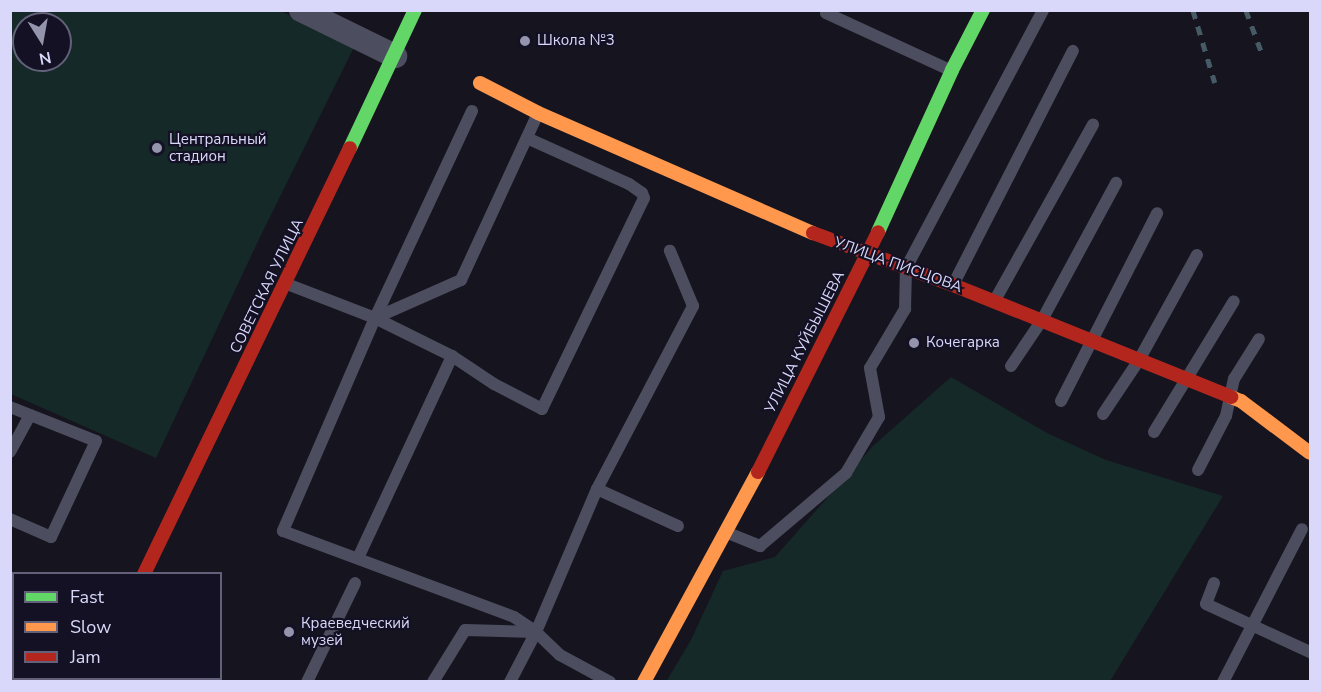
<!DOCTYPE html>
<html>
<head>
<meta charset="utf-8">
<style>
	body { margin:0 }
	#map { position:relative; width:1321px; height:692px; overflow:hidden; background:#16151f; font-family:"Nunito Sans",sans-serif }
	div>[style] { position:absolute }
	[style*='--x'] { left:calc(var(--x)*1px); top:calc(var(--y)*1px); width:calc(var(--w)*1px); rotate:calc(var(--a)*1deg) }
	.green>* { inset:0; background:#152928 }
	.lane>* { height:12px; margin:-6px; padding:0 6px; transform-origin:6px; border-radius:6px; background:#4c4d5f }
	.street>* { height:24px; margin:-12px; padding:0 12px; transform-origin:12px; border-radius:12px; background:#4c4d5f }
	.fast>* { height:14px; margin:-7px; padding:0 7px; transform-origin:7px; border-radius:7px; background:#63d668 }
	.slow>* { height:14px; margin:-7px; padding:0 7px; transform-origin:7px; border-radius:7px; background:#ff974d }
	.jam>* { height:14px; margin:-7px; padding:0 7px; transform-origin:7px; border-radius:7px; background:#b3261e }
	.rail>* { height:4.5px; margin-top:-2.25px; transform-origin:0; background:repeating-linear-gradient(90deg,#465b66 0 9px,transparent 0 17px) }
	.dots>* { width:16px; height:16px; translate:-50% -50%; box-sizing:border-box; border:3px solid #131123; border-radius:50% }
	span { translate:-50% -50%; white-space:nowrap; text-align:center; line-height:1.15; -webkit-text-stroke:4.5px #131123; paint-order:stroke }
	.poi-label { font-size:15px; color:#d9d8fa }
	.left { translate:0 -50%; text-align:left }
	.street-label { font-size:15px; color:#d9d8fa }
	.frame { position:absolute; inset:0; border:12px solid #d9d8fa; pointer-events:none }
	.legend { position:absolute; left:12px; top:572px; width:210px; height:108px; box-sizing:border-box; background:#131123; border:2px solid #626179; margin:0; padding:8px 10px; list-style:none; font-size:18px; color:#d9d8fa }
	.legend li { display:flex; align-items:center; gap:12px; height:30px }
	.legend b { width:30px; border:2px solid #626179 }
	.north { position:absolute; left:12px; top:12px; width:60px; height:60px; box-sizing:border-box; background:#131123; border:2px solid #626179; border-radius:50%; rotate:169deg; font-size:16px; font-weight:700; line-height:24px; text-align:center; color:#d9d8fa }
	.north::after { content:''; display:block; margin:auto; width:21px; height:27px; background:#9594ad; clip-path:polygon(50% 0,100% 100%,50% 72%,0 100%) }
</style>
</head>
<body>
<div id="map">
	<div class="green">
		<div style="clip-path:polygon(evenodd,10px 11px,280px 11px,356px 43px,260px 237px,156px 458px,11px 394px,10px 11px,24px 24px,60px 24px,60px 60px,24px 60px,24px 24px)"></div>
		<div style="clip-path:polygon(951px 377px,1047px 433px,1106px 460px,1223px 496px,1110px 681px,666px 682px,691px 640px,723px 571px,775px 557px,873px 446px)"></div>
	</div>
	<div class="lane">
		<div style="--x:827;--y:10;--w:3;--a:108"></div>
		<div style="--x:826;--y:13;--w:136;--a:24.7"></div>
		<div style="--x:472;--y:111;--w:229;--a:115.1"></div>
		<div style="--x:375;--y:318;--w:232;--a:113.4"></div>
		<div style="--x:283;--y:531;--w:246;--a:20.4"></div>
		<div style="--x:514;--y:617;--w:27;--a:34"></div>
		<div style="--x:536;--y:632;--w:33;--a:44"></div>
		<div style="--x:560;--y:655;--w:57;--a:28.4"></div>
		<div style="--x:287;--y:284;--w:94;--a:21.1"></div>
		<div style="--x:375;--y:318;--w:86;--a:26.3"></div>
		<div style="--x:452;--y:356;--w:50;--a:33.7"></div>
		<div style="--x:494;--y:384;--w:54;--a:27.5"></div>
		<div style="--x:542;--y:409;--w:234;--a:-64.2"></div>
		<div style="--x:644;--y:198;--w:5;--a:-112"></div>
		<div style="--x:642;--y:193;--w:16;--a:-145"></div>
		<div style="--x:629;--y:184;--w:112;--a:-155.7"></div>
		<div style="--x:953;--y:285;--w:263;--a:-62.9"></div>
		<div style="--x:995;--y:300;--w:201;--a:-60.8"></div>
		<div style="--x:375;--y:318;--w:94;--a:-23.8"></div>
		<div style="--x:461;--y:280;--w:184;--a:-65.2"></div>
		<div style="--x:1011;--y:366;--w:55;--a:-56"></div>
		<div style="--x:1042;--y:320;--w:156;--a:-61.6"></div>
		<div style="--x:1061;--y:401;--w:211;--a:-62.9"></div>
		<div style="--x:10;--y:407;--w:92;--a:21.6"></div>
		<div style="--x:96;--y:441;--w:106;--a:115.1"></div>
		<div style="--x:51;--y:537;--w:45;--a:-156.3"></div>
		<div style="--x:1103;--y:414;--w:65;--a:-56.3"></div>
		<div style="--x:1139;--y:360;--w:120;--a:-61.1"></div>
		<div style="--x:1154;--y:432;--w:153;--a:-58.6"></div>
		<div style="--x:10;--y:452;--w:42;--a:-61.6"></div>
		<div style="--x:1198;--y:470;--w:61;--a:-62.6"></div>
		<div style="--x:1226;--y:416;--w:38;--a:-78"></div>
		<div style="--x:1234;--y:379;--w:47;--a:-58"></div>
		<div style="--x:597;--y:489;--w:89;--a:24.6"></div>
		<div style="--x:728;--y:533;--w:35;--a:22"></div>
		<div style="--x:760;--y:546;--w:113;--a:-40.3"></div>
		<div style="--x:846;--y:473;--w:65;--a:-59.5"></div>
		<div style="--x:879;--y:417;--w:50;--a:-100.4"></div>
		<div style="--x:870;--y:368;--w:69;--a:-59.3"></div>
		<div style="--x:905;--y:309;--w:41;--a:-88.6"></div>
		<div style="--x:906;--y:268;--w:292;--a:-62"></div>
		<div style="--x:358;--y:558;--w:223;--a:-65"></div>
		<div style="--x:1214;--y:583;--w:22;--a:111"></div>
		<div style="--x:1206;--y:604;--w:115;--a:24.8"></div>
		<div style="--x:174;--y:678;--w:7;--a:34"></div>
		<div style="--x:307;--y:682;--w:110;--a:-64.1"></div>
		<div style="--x:433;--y:682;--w:61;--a:-58.4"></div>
		<div style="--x:465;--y:630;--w:70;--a:1.6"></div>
		<div style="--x:510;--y:682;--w:56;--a:-62.5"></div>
		<div style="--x:536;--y:632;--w:155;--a:-66.9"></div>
		<div style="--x:597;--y:489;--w:207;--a:-62.3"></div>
		<div style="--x:693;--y:306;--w:60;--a:-112.7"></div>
		<div style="--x:1223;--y:682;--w:172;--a:-62.7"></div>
	</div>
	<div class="street">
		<div style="--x:301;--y:10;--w:105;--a:26.1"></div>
	</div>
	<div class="fast">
		<div style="--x:350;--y:148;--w:153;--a:-64.8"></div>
		<div style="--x:878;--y:232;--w:178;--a:-65.4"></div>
		<div style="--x:952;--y:70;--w:68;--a:-62.7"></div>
	</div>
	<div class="slow">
		<div style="--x:480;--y:83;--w:65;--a:27.3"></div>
		<div style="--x:538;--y:113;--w:300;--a:23.6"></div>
		<div style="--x:1231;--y:397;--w:11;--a:22"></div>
		<div style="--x:1241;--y:401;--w:86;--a:37"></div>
		<div style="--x:91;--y:682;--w:4;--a:-76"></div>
		<div style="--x:644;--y:682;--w:239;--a:-61.5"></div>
	</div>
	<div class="jam">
		<div style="--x:813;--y:233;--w:149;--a:20.4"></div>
		<div style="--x:953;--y:285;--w:300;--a:21.9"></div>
		<div style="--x:758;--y:472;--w:268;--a:-63.4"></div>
		<div style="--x:144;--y:574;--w:473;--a:-64.2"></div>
	</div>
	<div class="rail">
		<div style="--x:1193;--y:10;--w:76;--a:73.2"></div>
		<div style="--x:1246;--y:10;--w:49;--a:69.7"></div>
	</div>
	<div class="dots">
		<div style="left:525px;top:41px;background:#9594ad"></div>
		<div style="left:157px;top:148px;background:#9594ad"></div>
		<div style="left:914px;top:343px;background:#9594ad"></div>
		<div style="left:289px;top:632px;background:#9594ad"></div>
	</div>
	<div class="poi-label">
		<span class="left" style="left:537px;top:41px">Школа №3</span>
		<span class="left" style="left:169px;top:148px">Центральный<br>стадион</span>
		<span class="left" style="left:926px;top:343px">Кочегарка</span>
		<span class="left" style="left:301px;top:632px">Краеведческий<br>музей</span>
	</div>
	<div class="street-label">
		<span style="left:898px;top:265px;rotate:20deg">УЛИЦА ПИСЦОВА</span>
		<span style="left:267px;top:286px;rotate:-64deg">СОВЕТСКАЯ УЛИЦА</span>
		<span style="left:805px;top:342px;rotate:-63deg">УЛИЦА КУЙБЫШЕВА</span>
	</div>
	<div class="frame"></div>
	<ul class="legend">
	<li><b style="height:8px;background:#63d668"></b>Fast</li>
	<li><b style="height:8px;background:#ff974d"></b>Slow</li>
	<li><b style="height:8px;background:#b3261e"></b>Jam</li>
	</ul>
	<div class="north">N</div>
</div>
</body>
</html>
